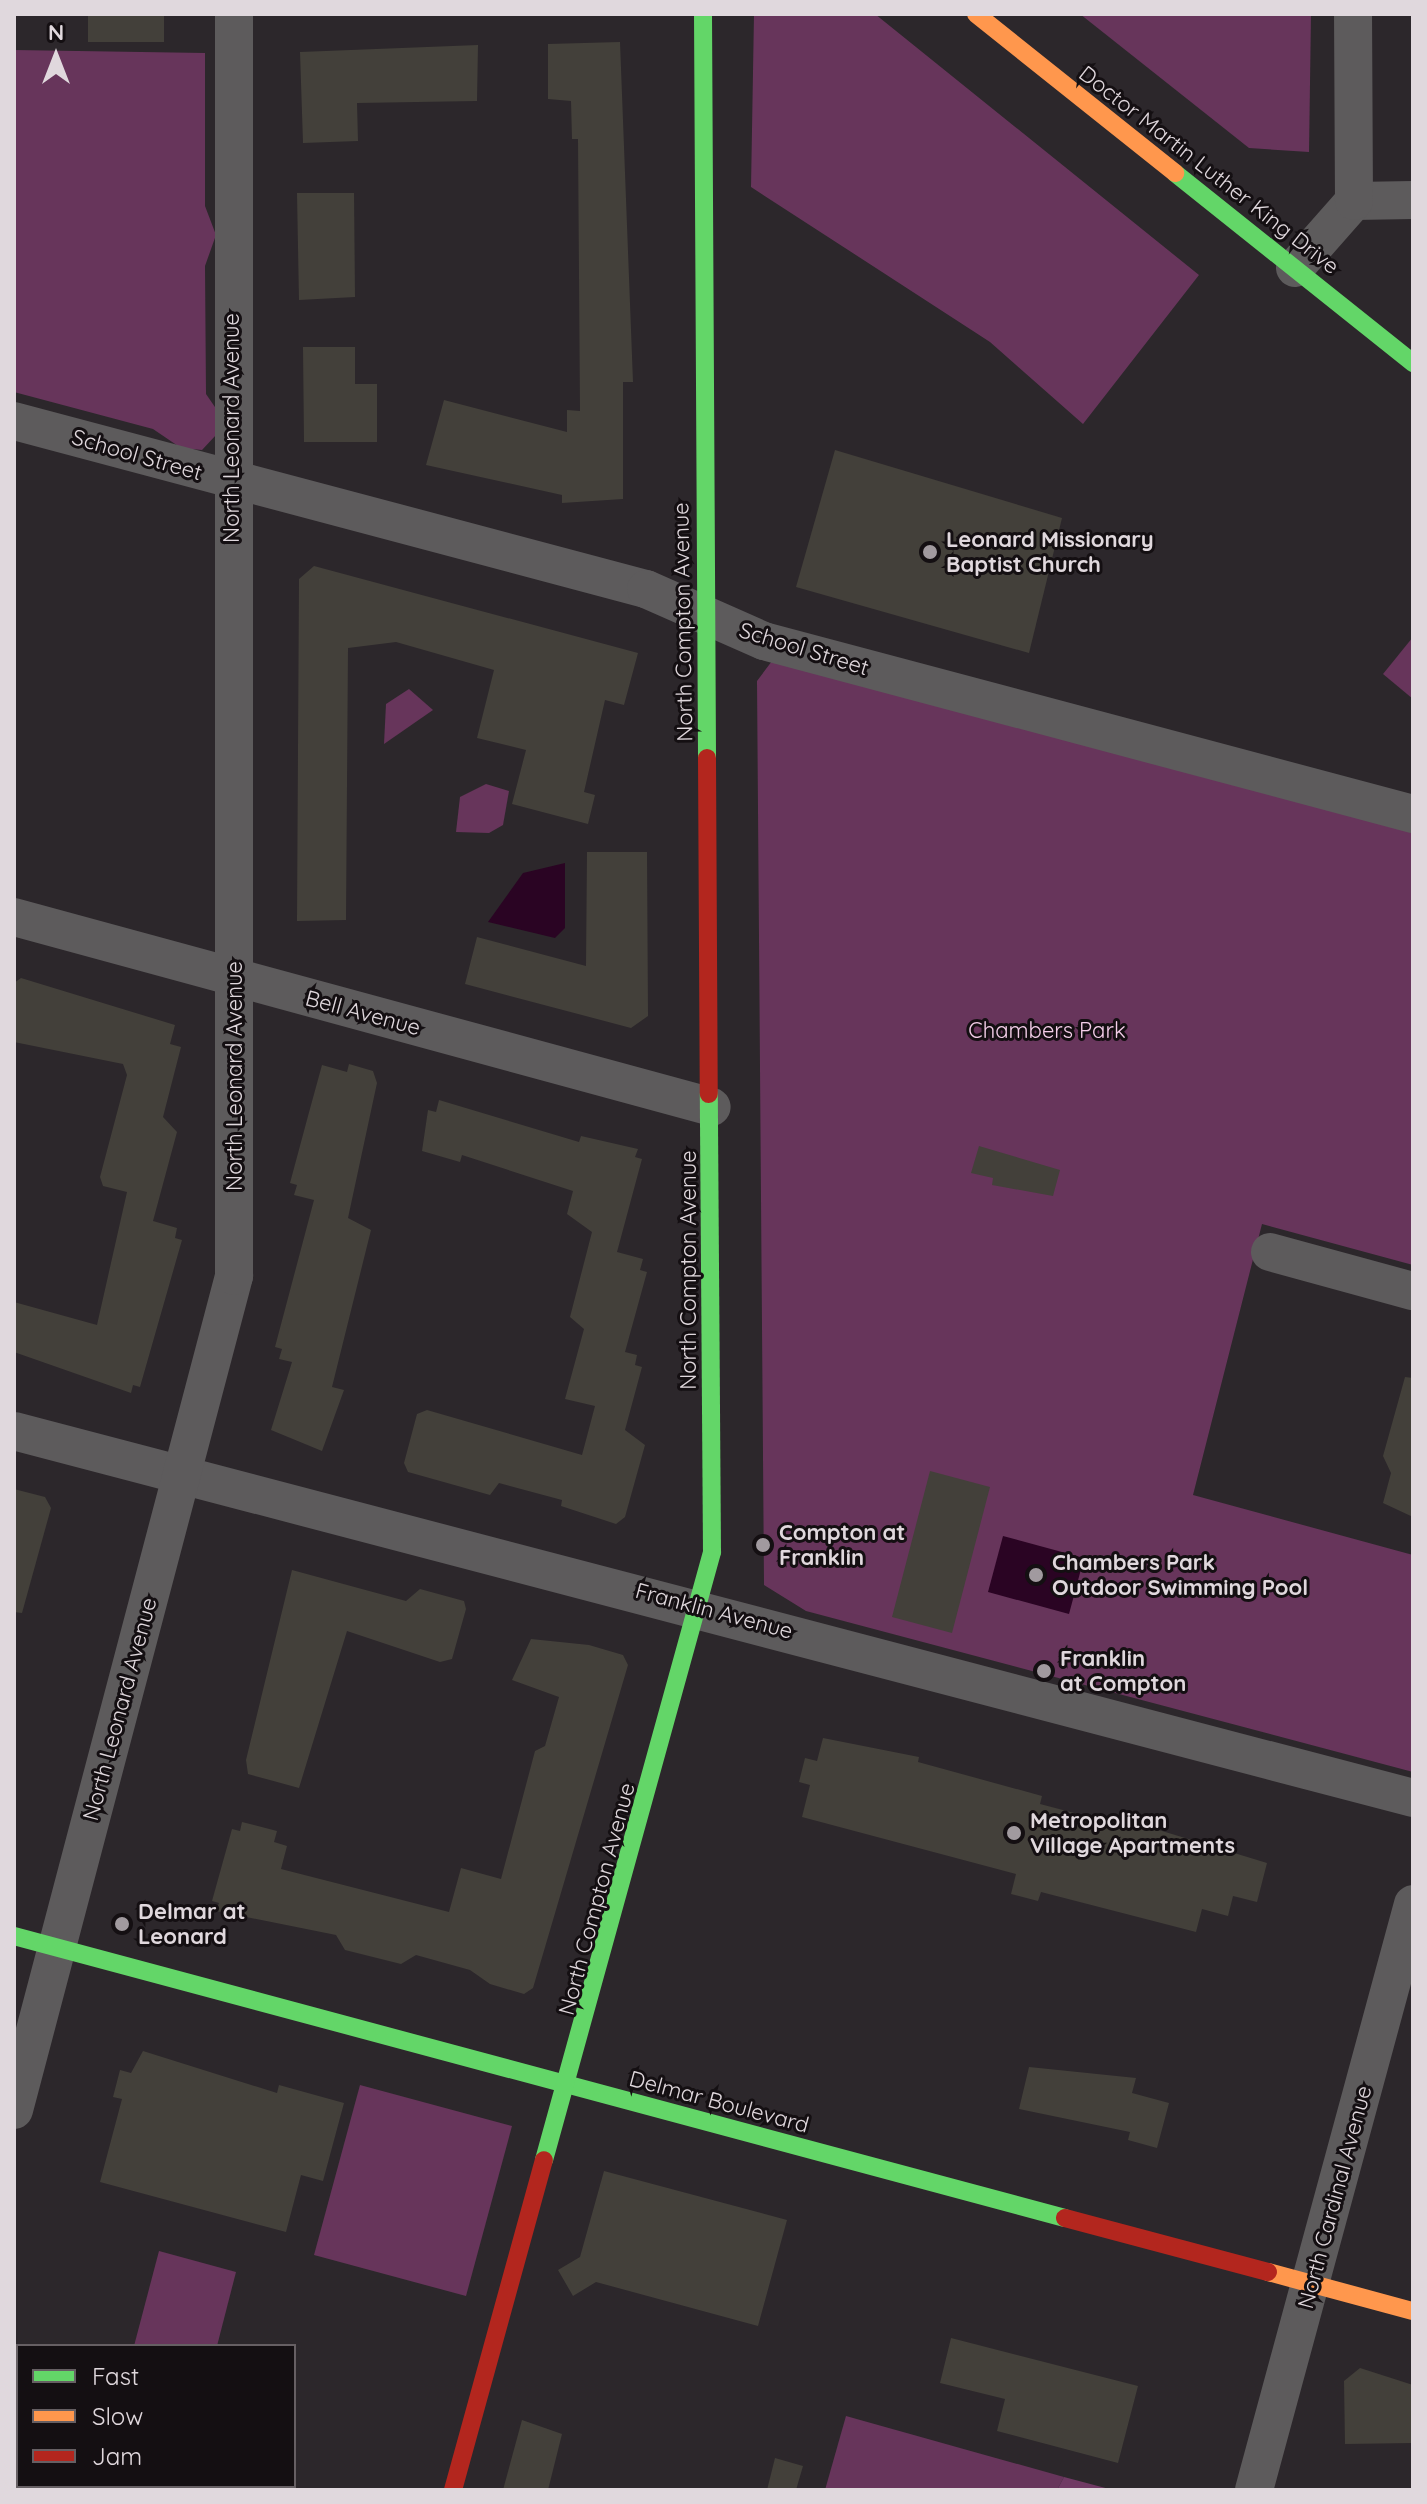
<!DOCTYPE html>
<html>
<head>
<meta charset="utf-8">
<style>
	body { margin:0 }
	#map { position:relative; width:1427px; height:2504px; overflow:hidden; background:#2c272b; font-family:Quicksand,sans-serif }
	div>[style] { position:absolute }
	[style*='--x'] { left:calc(var(--x)*1px); top:calc(var(--y)*1px); width:calc(var(--w)*1px); rotate:calc(var(--a)*1deg) }
	.green>* { inset:0; background:#67355b }
	.forest>* { inset:0; background:#703a64 }
	.water>* { inset:0; background:#2a0423 }
	.building>* { inset:0; background:#43403a }
	.street>* { height:38px; margin:-19px; padding:0 19px; transform-origin:19px; border-radius:19px; background:#5d5b5c }
	.fast>* { height:18px; margin:-9px; padding:0 9px; transform-origin:9px; border-radius:9px; background:#63d668 }
	.slow>* { height:18px; margin:-9px; padding:0 9px; transform-origin:9px; border-radius:9px; background:#ff974d }
	.jam>* { height:18px; margin:-9px; padding:0 9px; transform-origin:9px; border-radius:9px; background:#b3261e }
	.dots>* { width:22px; height:22px; translate:-50% -50%; box-sizing:border-box; border:4px solid #140f12; border-radius:50% }
	span { translate:-50% -50%; white-space:nowrap; text-align:center; line-height:1.15; -webkit-text-stroke:6px #140f12; paint-order:stroke }
	.street-label { font-size:22px; color:#e0d8dd }
	.poi-label { font-size:22px; color:#e0d8dd; font-weight:700 }
	.left { translate:0 -50%; text-align:left }
	.park-label { font-size:22px; color:#f4cee9 }
	.frame { position:absolute; inset:0; border:16px solid #e0d8dd; pointer-events:none }
	.legend { position:absolute; left:16px; top:2344px; width:280px; height:144px; box-sizing:border-box; background:#140f12; border:2px solid #665f63; margin:0; padding:10px 14px; list-style:none; font-size:24px; color:#e0d8dd }
	.legend li { display:flex; align-items:center; gap:16px; height:40px }
	.legend b { width:40px; border:2px solid #665f63 }
	.north { position:absolute; left:16px; top:16px; width:80px; height:80px; -webkit-text-stroke:6px #140f12; paint-order:stroke; rotate:0deg; font-size:22px; font-weight:700; line-height:32px; text-align:center; color:#e0d8dd }
	.north::after { content:''; display:block; margin:auto; width:28px; height:36px; background:#e0d8dd; clip-path:polygon(50% 0,100% 100%,50% 72%,0 100%) }
</style>
</head>
<body>
<div id="map">
	<div class="green">
		<div style="clip-path:polygon(754px 14px,875px 14px,1199px 275px,1083px 424px,990px 342px,751px 187px)"></div>
		<div style="clip-path:polygon(1080px 14px,1311px 14px,1309px 152px,1249px 148px)"></div>
		<div style="clip-path:polygon(14px 50px,205px 53px,205px 206px,216px 235px,205px 266px,206px 394px,217px 410px,216px 435px,202px 450px,181px 448px,153px 429px,14px 392px)"></div>
		<div style="clip-path:polygon(1413px 637px,1413px 699px,1383px 674px)"></div>
		<div style="clip-path:polygon(772px 661px,1413px 829px,1413px 1265px,1262px 1224px,1193px 1495px,1413px 1555px,1413px 1772px,806px 1611px,764px 1585px,757px 681px)"></div>
		<div style="clip-path:polygon(409px 689px,433px 710px,384px 744px,386px 704px)"></div>
		<div style="clip-path:polygon(486px 784px,509px 791px,503px 825px,489px 833px,456px 832px,460px 797px)"></div>
		<div style="clip-path:polygon(360px 2085px,512px 2126px,466px 2296px,314px 2255px)"></div>
		<div style="clip-path:polygon(159px 2251px,236px 2272px,217px 2346px,134px 2346px)"></div>
		<div style="clip-path:polygon(846px 2416px,1064px 2477px,1057px 2490px,825px 2490px)"></div>
	</div>
	<div class="forest">
		<div style="clip-path:polygon(1064px 2477px,1113px 2490px,1057px 2490px)"></div>
	</div>
	<div class="water">
		<div style="clip-path:polygon(565px 863px,565px 928px,555px 938px,488px 922px,523px 873px)"></div>
		<div style="clip-path:polygon(1003px 1536px,1084px 1558px,1069px 1614px,988px 1592px)"></div>
	</div>
	<div class="building">
		<div style="clip-path:polygon(88px 14px,164px 14px,164px 42px,88px 42px)"></div>
		<div style="clip-path:polygon(620px 42px,633px 382px,623px 382px,623px 499px,562px 503px,562px 495px,426px 465px,444px 400px,567px 432px,567px 410px,580px 411px,578px 139px,572px 139px,571px 101px,548px 99px,548px 44px)"></div>
		<div style="clip-path:polygon(478px 45px,477px 101px,357px 103px,358px 141px,303px 143px,300px 52px)"></div>
		<div style="clip-path:polygon(297px 193px,354px 193px,355px 297px,299px 300px)"></div>
		<div style="clip-path:polygon(303px 347px,355px 347px,355px 384px,377px 384px,377px 442px,304px 442px)"></div>
		<div style="clip-path:polygon(835px 450px,1062px 518px,1029px 653px,796px 587px)"></div>
		<div style="clip-path:polygon(314px 566px,638px 653px,624px 705px,605px 700px,584px 792px,595px 795px,588px 824px,512px 804px,526px 750px,477px 738px,494px 670px,396px 642px,348px 648px,346px 920px,297px 921px,299px 579px)"></div>
		<div style="clip-path:polygon(587px 852px,647px 852px,648px 1016px,631px 1028px,465px 984px,477px 937px,586px 966px)"></div>
		<div style="clip-path:polygon(21px 978px,175px 1025px,170px 1044px,181px 1047px,163px 1117px,177px 1132px,153px 1221px,177px 1228px,175px 1238px,182px 1240px,140px 1387px,133px 1385px,131px 1393px,14px 1352px,14px 1302px,97px 1325px,127px 1192px,103px 1186px,100px 1177px,127px 1075px,123px 1064px,14px 1042px,14px 983px)"></div>
		<div style="clip-path:polygon(349px 1064px,373px 1071px,377px 1083px,348px 1218px,371px 1230px,332px 1387px,344px 1390px,322px 1451px,271px 1430px,292px 1362px,279px 1359px,282px 1349px,275px 1347px,314px 1200px,294px 1195px,297px 1185px,290px 1183px,308px 1116px,322px 1065px,347px 1072px)"></div>
		<div style="clip-path:polygon(439px 1100px,579px 1142px,581px 1136px,638px 1149px,635px 1157px,642px 1159px,617px 1252px,643px 1259px,640px 1270px,647px 1272px,625px 1352px,637px 1355px,635px 1365px,642px 1367px,625px 1430px,645px 1445px,625px 1517px,616px 1524px,561px 1506px,562px 1500px,499px 1483px,490px 1495px,408px 1472px,404px 1463px,417px 1414px,427px 1410px,582px 1455px,595px 1406px,565px 1399px,584px 1329px,570px 1317px,592px 1232px,567px 1214px,573px 1191px,462px 1155px,460px 1162px,422px 1151px,428px 1110px,436px 1112px)"></div>
		<div style="clip-path:polygon(979px 1146px,1060px 1170px,1053px 1196px,992px 1185px,993px 1178px,971px 1173px)"></div>
		<div style="clip-path:polygon(1405px 1377px,1413px 1378px,1413px 1517px,1383px 1503px,1391px 1473px,1383px 1456px)"></div>
		<div style="clip-path:polygon(930px 1471px,990px 1487px,952px 1633px,892px 1617px)"></div>
		<div style="clip-path:polygon(14px 1489px,45px 1497px,51px 1508px,22px 1613px,14px 1612px)"></div>
		<div style="clip-path:polygon(292px 1570px,406px 1601px,420px 1589px,464px 1601px,466px 1609px,452px 1659px,440px 1662px,347px 1631px,299px 1788px,248px 1774px,246px 1760px)"></div>
		<div style="clip-path:polygon(531px 1639px,589px 1645px,623px 1655px,628px 1665px,533px 1988px,524px 1994px,490px 1984px,470px 1970px,416px 1955px,401px 1964px,345px 1950px,336px 1935px,216px 1911px,219px 1903px,212px 1901px,232px 1829px,240px 1831px,242px 1822px,277px 1831px,274px 1842px,287px 1846px,281px 1869px,449px 1912px,461px 1868px,501px 1879px,535px 1751px,545px 1746px,559px 1697px,512px 1680px)"></div>
		<div style="clip-path:polygon(823px 1738px,919px 1757px,918px 1762px,1042px 1796px,1040px 1804px,1124px 1826px,1126px 1820px,1267px 1863px,1257px 1902px,1233px 1896px,1228px 1916px,1202px 1909px,1196px 1932px,1041px 1892px,1038px 1901px,1011px 1894px,1016px 1874px,802px 1817px,810px 1785px,799px 1782px,805px 1758px,817px 1761px)"></div>
		<div style="clip-path:polygon(143px 2051px,277px 2093px,279px 2085px,344px 2103px,323px 2181px,301px 2175px,286px 2232px,100px 2182px,122px 2099px,113px 2097px,120px 2070px,131px 2073px)"></div>
		<div style="clip-path:polygon(1029px 2067px,1136px 2078px,1132px 2093px,1169px 2103px,1157px 2148px,1128px 2140px,1130px 2132px,1019px 2109px)"></div>
		<div style="clip-path:polygon(604px 2171px,787px 2220px,758px 2326px,596px 2282px,573px 2296px,558px 2270px,580px 2257px)"></div>
		<div style="clip-path:polygon(951px 2338px,1138px 2386px,1118px 2463px,997px 2431px,1005px 2399px,940px 2383px)"></div>
		<div style="clip-path:polygon(1360px 2368px,1413px 2385px,1413px 2443px,1345px 2444px,1344px 2381px)"></div>
		<div style="clip-path:polygon(522px 2420px,562px 2434px,548px 2490px,503px 2490px)"></div>
		<div style="clip-path:polygon(775px 2458px,803px 2466px,796px 2490px,767px 2490px)"></div>
	</div>
	<div class="street">
		<div style="--x:1354;--y:201;--w:59;--a:-1"></div>
		<div style="--x:1295;--y:268;--w:89;--a:-48.6"></div>
		<div style="--x:1354;--y:201;--w:187;--a:-90.3"></div>
		<div style="--x:14;--y:421;--w:654;--a:14.89"></div>
		<div style="--x:646;--y:589;--w:129;--a:23.8"></div>
		<div style="--x:764;--y:641;--w:672;--a:14.93"></div>
		<div style="--x:14;--y:917;--w:723;--a:15.23"></div>
		<div style="--x:1270;--y:1252;--w:148;--a:15.3"></div>
		<div style="--x:14;--y:1431;--w:1446;--a:14.7"></div>
		<div style="--x:14;--y:2110;--w:863;--a:-75.22"></div>
		<div style="--x:234;--y:1276;--w:1262;--a:-90"></div>
		<div style="--x:14;--y:2439;--w:4;--a:14"></div>
		<div style="--x:194;--y:2486;--w:16;--a:15"></div>
		<div style="--x:1254;--y:2490;--w:607;--a:-74.82"></div>
	</div>
	<div class="fast">
		<div style="--x:703;--y:14;--w:744;--a:89.69"></div>
		<div style="--x:1175;--y:173;--w:305;--a:38.6"></div>
		<div style="--x:14;--y:1936;--w:1088;--a:15.02"></div>
		<div style="--x:544;--y:2160;--w:631;--a:-74.55"></div>
		<div style="--x:712;--y:1552;--w:458;--a:-90.4"></div>
	</div>
	<div class="slow">
		<div style="--x:976;--y:14;--w:255;--a:38.6"></div>
		<div style="--x:1268;--y:2272;--w:150;--a:15.1"></div>
	</div>
	<div class="jam">
		<div style="--x:707;--y:758;--w:336;--a:89.7"></div>
		<div style="--x:1065;--y:2218;--w:210;--a:14.9"></div>
		<div style="--x:453;--y:2490;--w:342;--a:-74.6"></div>
	</div>
	<div class="dots">
		<div style="left:930px;top:552px;background:#a19a9f"></div>
		<div style="left:763px;top:1545px;background:#a19a9f"></div>
		<div style="left:1036px;top:1575px;background:#a19a9f"></div>
		<div style="left:1044px;top:1671px;background:#a19a9f"></div>
		<div style="left:1014px;top:1833px;background:#a19a9f"></div>
		<div style="left:122px;top:1924px;background:#a19a9f"></div>
	</div>
	<div class="street-label">
		<span style="left:1209px;top:170px;rotate:38deg">Doctor Martin Luther King Drive</span>
		<span style="left:232px;top:428px;rotate:-90deg">North Leonard Avenue</span>
		<span style="left:137px;top:455px;rotate:16deg">School Street</span>
		<span style="left:683px;top:622px;rotate:-91deg">North Compton Avenue</span>
		<span style="left:804px;top:649px;rotate:17deg">School Street</span>
		<span style="left:363px;top:1013px;rotate:15deg">Bell Avenue</span>
		<span style="left:235px;top:1076px;rotate:-90deg">North Leonard Avenue</span>
		<span style="left:689px;top:1270px;rotate:-90deg">North Compton Avenue</span>
		<span style="left:714px;top:1611px;rotate:15deg">Franklin Avenue</span>
		<span style="left:120px;top:1709px;rotate:-75deg">North Leonard Avenue</span>
		<span style="left:597px;top:1899px;rotate:-75deg">North Compton Avenue</span>
		<span style="left:719px;top:2102px;rotate:15deg">Delmar Boulevard</span>
		<span style="left:1335px;top:2197px;rotate:-75deg">North Cardinal Avenue</span>
	</div>
	<div class="poi-label">
		<span class="left" style="left:946px;top:552px">Leonard Missionary<br>Baptist Church</span>
		<span class="left" style="left:779px;top:1545px">Compton at<br>Franklin</span>
		<span class="left" style="left:1052px;top:1575px">Chambers Park<br>Outdoor Swimming Pool</span>
		<span class="left" style="left:1060px;top:1671px">Franklin<br>at Compton</span>
		<span class="left" style="left:1030px;top:1833px">Metropolitan<br>Village Apartments</span>
		<span class="left" style="left:138px;top:1924px">Delmar at<br>Leonard</span>
	</div>
	<div class="park-label">
		<span style="left:1047px;top:1031px">Chambers Park</span>
	</div>
	<div class="frame"></div>
	<ul class="legend">
	<li><b style="height:10px;background:#63d668"></b>Fast</li>
	<li><b style="height:10px;background:#ff974d"></b>Slow</li>
	<li><b style="height:10px;background:#b3261e"></b>Jam</li>
	</ul>
	<div class="north">N</div>
</div>
</body>
</html>
